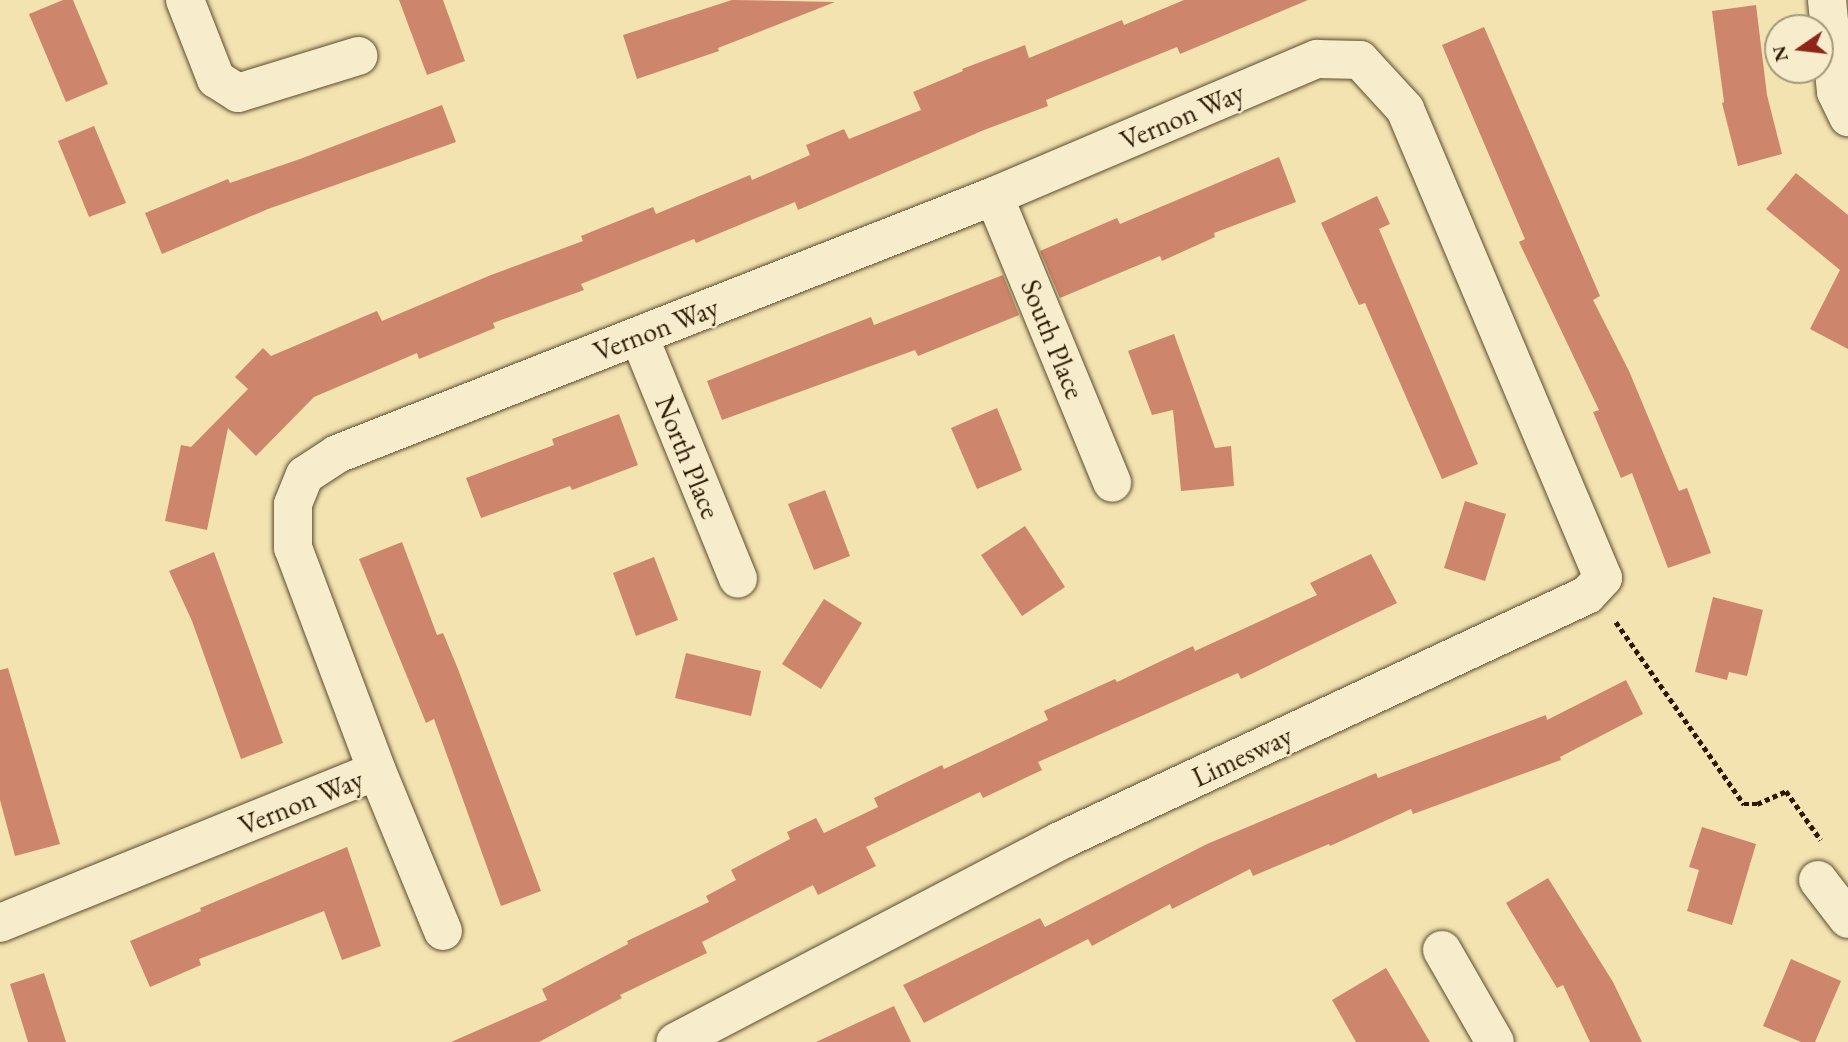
<!DOCTYPE html>
<html>
<head>
<meta charset="utf-8">
<style>
	body { margin:0 }
	#map { position:relative; width:1848px; height:1042px; overflow:hidden; background:#f2e3b0; font-family:"EB Garamond",serif }
	div>[style] { position:absolute }
	[style*='--x'] { left:calc(var(--x)*1px); top:calc(var(--y)*1px); width:calc(var(--w)*1px); rotate:calc(var(--a)*1deg) }
	.building>* { inset:0; background:#cd866c }
	.path>* { height:4.5px; margin-top:-2.25px; transform-origin:0; background:repeating-linear-gradient(90deg,#2b1904 0 5px,transparent 0 8.5px) }
	.roads { filter:drop-shadow(0 0 2px #5d4c2f) drop-shadow(0 0 2px #5d4c2f) }
	.minor>* { height:38px; margin:-19px; padding:0 19px; transform-origin:19px; border-radius:19px; background:#f7edcc }
	span { translate:-50% -50%; white-space:nowrap; text-align:center; line-height:1.15; -webkit-text-stroke:5px #f7edcc; paint-order:stroke }
	.street-label { font-size:28px; color:#2b1904 }
	.north { position:absolute; left:1764px; top:14px; width:70px; height:70px; box-sizing:border-box; background:#f7edcc; border:2px solid #a5987c; border-radius:50%; rotate:256deg; font-size:19px; font-weight:700; line-height:28px; text-align:center; color:#2b1904 }
	.north::after { content:''; display:block; margin:auto; width:24px; height:32px; background:#8f2418; clip-path:polygon(50% 0,100% 100%,50% 72%,0 100%) }
</style>
</head>
<body>
<div id="map">
	<div class="building">
		<div style="clip-path:polygon(63px 0,73px 0,108px 84px,66px 102px,29px 14px)"></div>
		<div style="clip-path:polygon(399px 0,443px 0,465px 61px,427px 75px)"></div>
		<div style="clip-path:polygon(732px 0,835px 2px,718px 48px,719px 51px,637px 79px,623px 35px)"></div>
		<div style="clip-path:polygon(1184px 0,1308px 0,1180px 54px,1177px 47px,1046px 100px,1048px 106px,984px 130px,798px 210px,795px 202px,696px 243px,694px 239px,581px 284px,584px 290px,493px 323px,495px 328px,419px 359px,417px 353px,314px 397px,256px 456px,228px 428px,207px 530px,165px 521px,181px 445px,191px 447px,248px 389px,235px 377px,263px 348px,271px 356px,377px 311px,382px 321px,491px 275px,583px 241px,581px 236px,653px 207px,656px 214px,750px 175px,752px 180px,810px 155px,806px 145px,844px 129px,849px 139px,921px 110px,913px 92px,963px 71px,962px 69px,1025px 45px,1029px 58px,1122px 20px,1124px 25px)"></div>
		<div style="clip-path:polygon(1756px 5px,1767px 95px,1782px 154px,1738px 166px,1722px 103px,1724px 102px,1712px 11px)"></div>
		<div style="clip-path:polygon(1484px 27px,1600px 296px,1593px 300px,1629px 371px,1679px 491px,1687px 488px,1711px 553px,1668px 568px,1632px 473px,1621px 478px,1593px 412px,1599px 410px,1519px 242px,1525px 239px,1442px 45px)"></div>
		<div style="clip-path:polygon(442px 105px,456px 142px,268px 209px,162px 254px,145px 213px,228px 179px,230px 183px,300px 159px)"></div>
		<div style="clip-path:polygon(94px 126px,126px 203px,89px 217px,58px 141px)"></div>
		<div style="clip-path:polygon(1279px 157px,1296px 202px,1214px 233px,1215px 237px,1162px 261px,1160px 256px,1060px 298px,1040px 251px,1117px 218px,1120px 224px)"></div>
		<div style="clip-path:polygon(1796px 173px,1848px 215px,1848px 349px,1810px 329px,1840px 270px,1766px 209px)"></div>
		<div style="clip-path:polygon(1377px 196px,1390px 224px,1379px 229px,1478px 464px,1442px 479px,1365px 303px,1359px 305px,1321px 223px)"></div>
		<div style="clip-path:polygon(1003px 275px,1019px 315px,918px 356px,915px 350px,722px 420px,707px 381px,871px 317px,874px 325px)"></div>
		<div style="clip-path:polygon(1174px 334px,1215px 448px,1231px 446px,1234px 486px,1181px 491px,1173px 410px,1152px 415px,1128px 351px)"></div>
		<div style="clip-path:polygon(997px 408px,1022px 470px,977px 489px,951px 428px)"></div>
		<div style="clip-path:polygon(619px 414px,638px 465px,572px 490px,570px 486px,481px 518px,466px 478px,554px 445px,552px 439px)"></div>
		<div style="clip-path:polygon(825px 490px,850px 556px,814px 570px,788px 504px)"></div>
		<div style="clip-path:polygon(1465px 501px,1506px 514px,1485px 581px,1444px 568px)"></div>
		<div style="clip-path:polygon(1025px 526px,1065px 587px,1022px 616px,981px 555px)"></div>
		<div style="clip-path:polygon(402px 542px,437px 635px,443px 633px,458px 669px,541px 891px,501px 906px,434px 719px,426px 723px,359px 559px)"></div>
		<div style="clip-path:polygon(214px 552px,283px 743px,241px 759px,192px 621px,169px 571px)"></div>
		<div style="clip-path:polygon(1371px 554px,1397px 603px,1241px 679px,1238px 673px,1038px 762px,1042px 770px,983px 798px,980px 792px,866px 847px,876px 866px,818px 895px,813px 885px,702px 942px,707px 953px,620px 995px,622px 998px,539px 1042px,451px 1042px,547px 1000px,542px 989px,628px 944px,627px 941px,709px 902px,706px 896px,736px 880px,731px 870px,790px 839px,787px 832px,816px 818px,824px 833px,878px 807px,874px 798px,942px 765px,944px 769px,1048px 720px,1044px 711px,1115px 679px,1117px 682px,1193px 646px,1195px 651px,1317px 595px,1310px 583px)"></div>
		<div style="clip-path:polygon(654px 557px,678px 620px,636px 636px,613px 573px)"></div>
		<div style="clip-path:polygon(1713px 597px,1763px 610px,1747px 676px,1729px 672px,1727px 680px,1695px 672px)"></div>
		<div style="clip-path:polygon(824px 599px,862px 623px,821px 689px,782px 664px)"></div>
		<div style="clip-path:polygon(686px 653px,761px 671px,751px 716px,675px 698px)"></div>
		<div style="clip-path:polygon(8px 668px,60px 844px,15px 856px,0 800px,0 670px)"></div>
		<div style="clip-path:polygon(1626px 680px,1643px 714px,1560px 757px,1561px 760px,1413px 814px,1411px 809px,1330px 846px,1329px 844px,1253px 876px,1250px 869px,1172px 909px,1170px 904px,1092px 946px,1088px 939px,924px 1023px,903px 985px,1040px 918px,1045px 927px,1207px 844px,1376px 773px,1378px 778px,1546px 715px,1547px 720px)"></div>
		<div style="clip-path:polygon(1702px 827px,1756px 844px,1732px 925px,1687px 911px,1699px 870px,1689px 867px)"></div>
		<div style="clip-path:polygon(347px 847px,381px 946px,342px 960px,324px 911px,199px 959px,201px 965px,150px 987px,130px 941px,201px 911px,200px 908px)"></div>
		<div style="clip-path:polygon(1548px 878px,1613px 982px,1642px 1042px,1590px 1042px,1563px 985px,1557px 988px,1506px 903px)"></div>
		<div style="clip-path:polygon(1791px 959px,1841px 981px,1815px 1042px,1801px 1042px,1763px 1026px)"></div>
		<div style="clip-path:polygon(1386px 968px,1430px 1042px,1356px 1042px,1332px 1000px)"></div>
		<div style="clip-path:polygon(44px 973px,58px 1017px,66px 1042px,28px 1042px,10px 984px)"></div>
		<div style="clip-path:polygon(894px 1006px,911px 1042px,816px 1042px)"></div>
	</div>
	<div class="path">
		<div style="--x:1616;--y:622;--w:223;--a:54.9"></div>
		<div style="--x:1744;--y:804;--w:13;--a:0"></div>
		<div style="--x:1757;--y:804;--w:32;--a:-24"></div>
		<div style="--x:1786;--y:791;--w:60;--a:54.5"></div>
	</div>
	<div class="roads">
		<div class="minor">
			<div style="--x:185;--y:0;--w:85;--a:68.6"></div>
			<div style="--x:216;--y:79;--w:26;--a:32"></div>
			<div style="--x:238;--y:93;--w:126;--a:-17.1"></div>
			<div style="--x:1827;--y:0;--w:92;--a:84.4"></div>
			<div style="--x:1836;--y:92;--w:28;--a:64"></div>
			<div style="--x:994;--y:196;--w:310;--a:67.6"></div>
			<div style="--x:639;--y:336;--w:262;--a:67.8"></div>
			<div style="--x:377;--y:771;--w:173;--a:67.6"></div>
			<div style="--x:1818;--y:880;--w:49;--a:52.4"></div>
			<div style="--x:0;--y:923;--w:406;--a:-22"></div>
			<div style="--x:377;--y:771;--w:238;--a:-110.6"></div>
			<div style="--x:293;--y:548;--w:44;--a:-90"></div>
			<div style="--x:293;--y:504;--w:31;--a:-68"></div>
			<div style="--x:305;--y:475;--w:38;--a:-33"></div>
			<div style="--x:337;--y:454;--w:706;--a:-21.44"></div>
			<div style="--x:994;--y:196;--w:351;--a:-23"></div>
			<div style="--x:1317;--y:59;--w:43;--a:1.3"></div>
			<div style="--x:1360;--y:60;--w:67;--a:47.4"></div>
			<div style="--x:1405;--y:109;--w:509;--a:67.11"></div>
			<div style="--x:1603;--y:578;--w:23;--a:133"></div>
			<div style="--x:1587;--y:595;--w:582;--a:154.98"></div>
			<div style="--x:1060;--y:841;--w:434;--a:152.4"></div>
			<div style="--x:1442;--y:950;--w:106;--a:60.1"></div>
		</div>
	</div>
	<div class="street-label">
		<span style="left:1182px;top:116px;rotate:-23deg">Vernon Way</span>
		<span style="left:656px;top:329px;rotate:-21deg">Vernon Way</span>
		<span style="left:1053px;top:339px;rotate:68deg">South Place</span>
		<span style="left:688px;top:457px;rotate:68deg">North Place</span>
		<span style="left:1242px;top:756px;rotate:-25deg">Limesway</span>
		<span style="left:301px;top:802px;rotate:-22deg">Vernon Way</span>
	</div>
	<div class="north">N</div>
</div>
</body>
</html>
